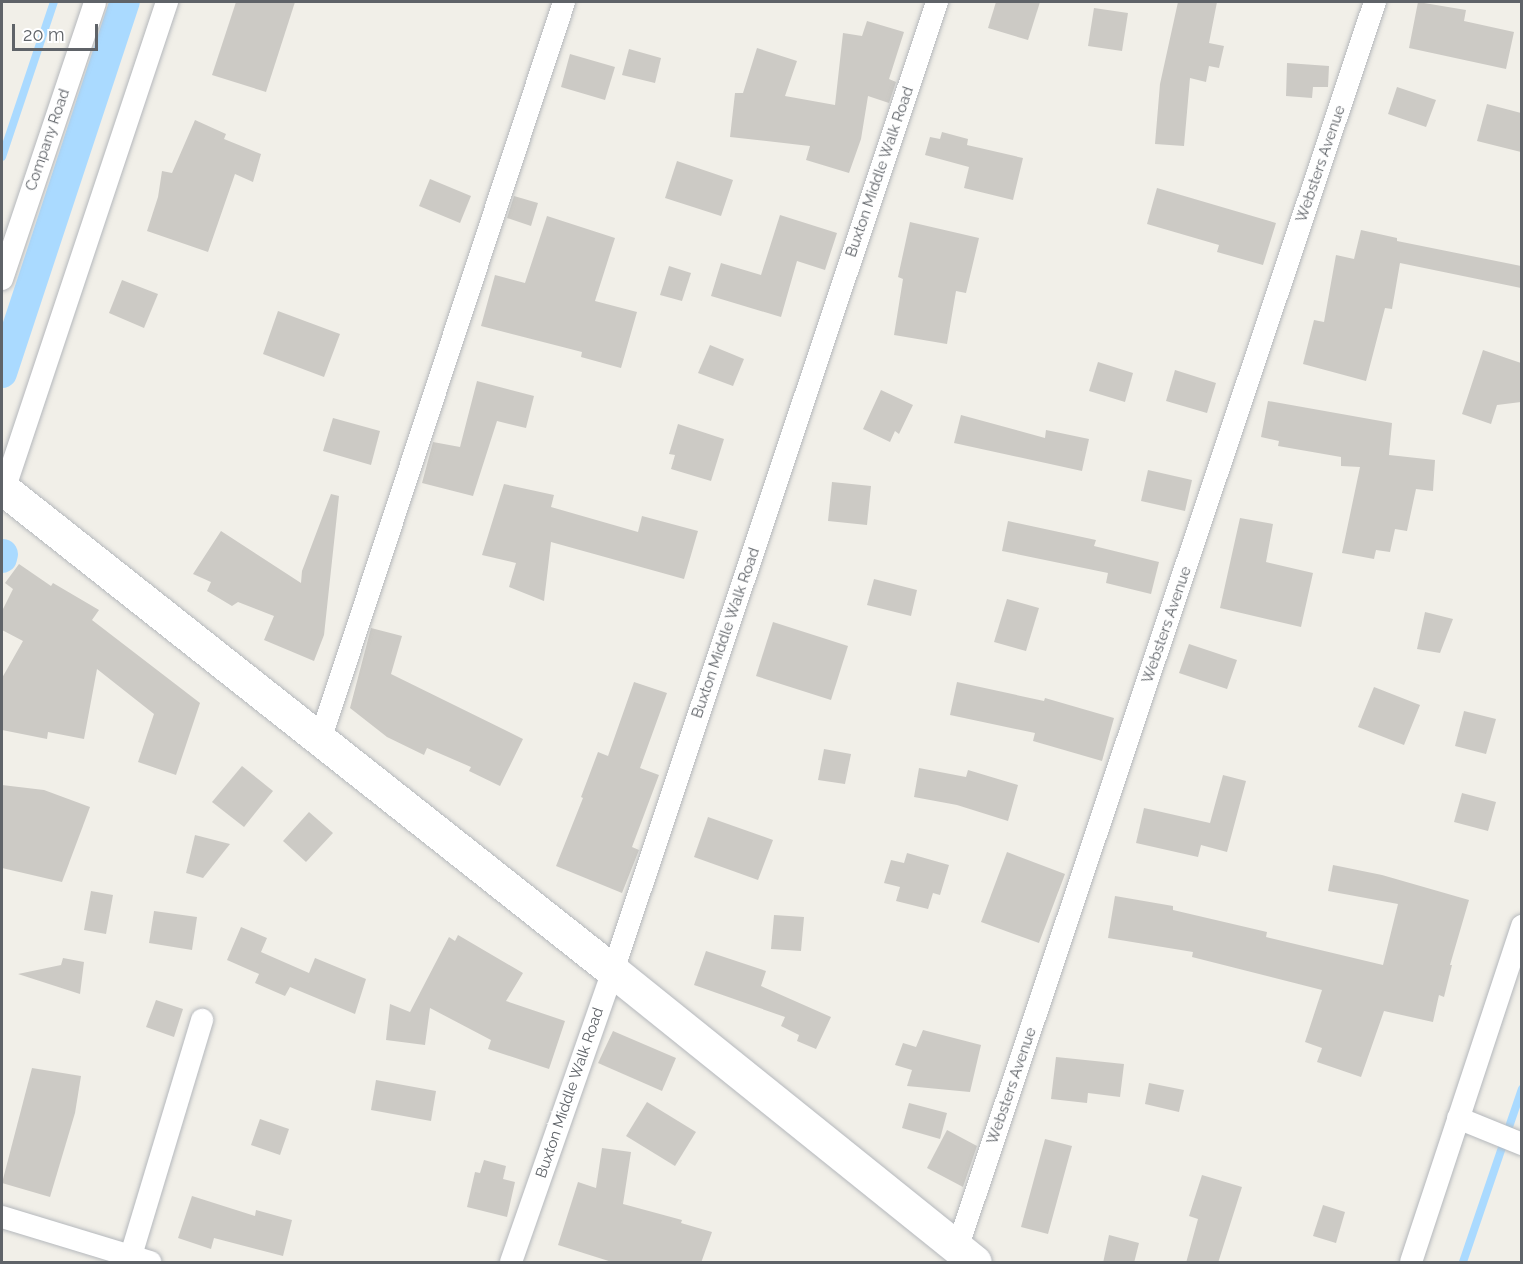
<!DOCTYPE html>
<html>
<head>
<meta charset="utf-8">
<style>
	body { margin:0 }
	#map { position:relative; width:1523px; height:1264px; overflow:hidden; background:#f1efe8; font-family:Raleway,sans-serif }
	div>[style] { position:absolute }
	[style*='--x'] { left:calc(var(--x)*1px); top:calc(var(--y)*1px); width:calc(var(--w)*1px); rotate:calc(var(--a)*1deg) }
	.stream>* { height:8px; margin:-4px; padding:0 4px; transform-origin:4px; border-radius:4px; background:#aadaff }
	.canal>* { height:30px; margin:-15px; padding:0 15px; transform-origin:15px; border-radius:15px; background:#aadaff }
	.building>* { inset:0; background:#cccac5 }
	.roads { filter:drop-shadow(0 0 2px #b5b8bc) drop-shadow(0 0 2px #b5b8bc) }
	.minor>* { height:22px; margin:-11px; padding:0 11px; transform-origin:11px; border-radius:11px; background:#fff }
	.secondary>* { height:33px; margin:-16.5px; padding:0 16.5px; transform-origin:16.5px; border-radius:16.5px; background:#fff }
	span { translate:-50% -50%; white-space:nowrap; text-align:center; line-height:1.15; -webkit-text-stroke:4.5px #fff; paint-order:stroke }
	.street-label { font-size:15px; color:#5f6368 }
	.frame { position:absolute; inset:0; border:3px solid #5f6368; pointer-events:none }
	.scale { position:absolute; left:12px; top:24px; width:86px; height:27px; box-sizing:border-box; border:3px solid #5f6368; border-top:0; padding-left:8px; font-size:18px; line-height:21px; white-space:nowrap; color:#5f6368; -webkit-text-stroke:4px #fff; paint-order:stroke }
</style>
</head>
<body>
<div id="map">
	<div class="stream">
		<div style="--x:2;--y:157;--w:163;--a:-71.5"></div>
		<div style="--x:1463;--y:1262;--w:183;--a:-71.2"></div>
	</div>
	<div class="canal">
		<div style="--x:2;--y:373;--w:391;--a:-71.7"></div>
		<div style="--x:2;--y:558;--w:4;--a:-76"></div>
	</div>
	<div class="building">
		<div style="clip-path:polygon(236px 2px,295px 2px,266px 92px,212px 75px)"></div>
		<div style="clip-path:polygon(996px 2px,1040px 2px,1028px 40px,988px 28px)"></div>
		<div style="clip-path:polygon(1178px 2px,1217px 2px,1209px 43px,1224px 46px,1219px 68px,1209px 66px,1206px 82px,1190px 78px,1184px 146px,1155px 144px,1160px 84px)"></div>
		<div style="clip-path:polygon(1418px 2px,1466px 10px,1464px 21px,1514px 32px,1506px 69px,1409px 48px)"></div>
		<div style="clip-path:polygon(1094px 8px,1128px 13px,1122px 51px,1088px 46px)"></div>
		<div style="clip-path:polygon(867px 21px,904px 32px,889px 79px,896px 82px,889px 103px,868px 96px,861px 139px,849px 173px,806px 160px,810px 146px,730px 137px,735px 93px,743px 93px,757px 48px,797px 61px,785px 96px,835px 105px,843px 33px,862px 36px)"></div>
		<div style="clip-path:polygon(629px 49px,661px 58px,655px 83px,622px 75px)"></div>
		<div style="clip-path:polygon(570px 54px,615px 67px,605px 100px,561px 87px)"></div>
		<div style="clip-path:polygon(1287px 63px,1329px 66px,1328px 87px,1313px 87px,1312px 98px,1286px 96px)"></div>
		<div style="clip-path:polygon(1397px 87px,1436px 100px,1426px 127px,1388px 114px)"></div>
		<div style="clip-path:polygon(1487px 104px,1521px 113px,1521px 152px,1477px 141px)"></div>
		<div style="clip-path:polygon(195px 120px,226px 134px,224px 139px,261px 154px,253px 182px,235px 174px,208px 252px,147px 231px,158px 197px,162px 171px,172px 173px)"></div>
		<div style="clip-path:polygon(942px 132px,968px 139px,967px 145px,1023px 158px,1013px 200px,964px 188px,969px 167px,925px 155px,930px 137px,940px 139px)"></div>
		<div style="clip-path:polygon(677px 161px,733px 180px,721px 216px,665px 198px)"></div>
		<div style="clip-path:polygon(430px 179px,471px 196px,460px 223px,419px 206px)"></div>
		<div style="clip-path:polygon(1157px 188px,1276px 223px,1263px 265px,1217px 252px,1219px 245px,1147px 224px)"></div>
		<div style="clip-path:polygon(514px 196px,538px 203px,531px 226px,507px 218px)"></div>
		<div style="clip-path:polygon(780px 215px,837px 233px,825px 270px,797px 261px,781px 317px,711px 296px,721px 263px,761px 275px)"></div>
		<div style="clip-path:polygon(547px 216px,615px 238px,595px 301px,637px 312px,621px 368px,581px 357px,582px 352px,481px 326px,495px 275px,525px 283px)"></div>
		<div style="clip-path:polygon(910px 222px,979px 238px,966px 293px,956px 291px,947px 344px,894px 335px,903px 279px,898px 277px)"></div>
		<div style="clip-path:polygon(1361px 230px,1397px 238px,1397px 241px,1521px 266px,1521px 288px,1400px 263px,1392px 309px,1385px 308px,1366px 381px,1303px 364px,1314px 320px,1324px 322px,1336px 255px,1354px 259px)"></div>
		<div style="clip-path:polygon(669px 266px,691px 273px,682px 301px,660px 295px)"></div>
		<div style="clip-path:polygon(122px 280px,158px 294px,144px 328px,109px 313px)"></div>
		<div style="clip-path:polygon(278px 311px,340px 334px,324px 377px,263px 354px)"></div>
		<div style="clip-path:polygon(710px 345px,744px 359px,733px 386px,698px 373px)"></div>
		<div style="clip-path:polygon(1483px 350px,1521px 363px,1521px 402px,1497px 405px,1491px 424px,1462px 414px)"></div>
		<div style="clip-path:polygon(1098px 362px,1133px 373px,1125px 402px,1089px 391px)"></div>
		<div style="clip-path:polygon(1175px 370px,1216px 383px,1207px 413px,1166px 401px)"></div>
		<div style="clip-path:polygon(477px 381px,534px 396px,526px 428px,497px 421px,473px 496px,422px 483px,433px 442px,460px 447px)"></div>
		<div style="clip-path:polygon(881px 390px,913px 405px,899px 434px,895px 431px,890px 442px,863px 429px)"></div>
		<div style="clip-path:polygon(1268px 401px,1392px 423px,1389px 455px,1435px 460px,1433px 491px,1416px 489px,1407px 531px,1395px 529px,1390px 552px,1376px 550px,1374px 559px,1342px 553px,1360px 467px,1341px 466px,1341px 457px,1278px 446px,1279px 441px,1261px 437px)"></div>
		<div style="clip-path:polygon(961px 415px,1045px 438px,1046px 430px,1089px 439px,1082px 471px,954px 443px)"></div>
		<div style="clip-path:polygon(333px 418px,380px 431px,371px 465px,323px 451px)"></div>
		<div style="clip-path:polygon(678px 424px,724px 439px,711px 481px,671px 469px,675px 455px,669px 454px)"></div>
		<div style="clip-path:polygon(1148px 470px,1192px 480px,1185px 511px,1141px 501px)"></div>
		<div style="clip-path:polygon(832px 482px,871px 486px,867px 525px,828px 521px)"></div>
		<div style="clip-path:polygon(504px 484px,554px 495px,551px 507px,638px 532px,642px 516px,698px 531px,684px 579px,551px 542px,544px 601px,509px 587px,516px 563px,482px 555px)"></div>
		<div style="clip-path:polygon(331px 494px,339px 496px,324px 635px,314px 661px,264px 640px,274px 616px,238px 602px,232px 606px,207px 591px,211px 582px,193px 574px,221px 531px,301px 583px,302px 571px)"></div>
		<div style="clip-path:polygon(1240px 518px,1273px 524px,1266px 562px,1313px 573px,1301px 627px,1220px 608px)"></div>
		<div style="clip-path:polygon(1008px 521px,1096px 540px,1094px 546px,1159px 562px,1151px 594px,1106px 583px,1108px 573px,1002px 551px)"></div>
		<div style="clip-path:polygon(19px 564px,51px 586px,53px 583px,99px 610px,92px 620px,200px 703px,176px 775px,138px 762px,154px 714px,97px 669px,84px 739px,48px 732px,47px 739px,2px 730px,2px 678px,23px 641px,2px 630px,2px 611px,13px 589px,5px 583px)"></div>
		<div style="clip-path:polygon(874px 579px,917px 590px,911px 616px,867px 605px)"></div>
		<div style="clip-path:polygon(1007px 599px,1039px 608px,1026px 651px,994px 642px)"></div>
		<div style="clip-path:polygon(1425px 612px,1453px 619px,1440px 653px,1417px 649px)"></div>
		<div style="clip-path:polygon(773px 622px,848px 646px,831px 700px,756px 676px)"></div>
		<div style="clip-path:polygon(371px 628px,402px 636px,391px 674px,523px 739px,500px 786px,469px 771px,471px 767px,427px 748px,424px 755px,387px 737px,350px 708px)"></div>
		<div style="clip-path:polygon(1189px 644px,1237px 660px,1227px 689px,1179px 673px)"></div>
		<div style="clip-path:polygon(634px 682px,667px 693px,640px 768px,659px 775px,632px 847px,639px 850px,622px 893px,556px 866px,583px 798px,581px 797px,598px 752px,608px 756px)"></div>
		<div style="clip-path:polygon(957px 682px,1044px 701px,1045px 698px,1114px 718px,1102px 761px,1033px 741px,1035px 733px,950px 715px)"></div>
		<div style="clip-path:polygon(1374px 687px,1420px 705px,1404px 745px,1358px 727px)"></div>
		<div style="clip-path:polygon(1464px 711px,1496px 719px,1486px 754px,1455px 746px)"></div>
		<div style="clip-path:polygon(824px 749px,851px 754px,845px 784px,818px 780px)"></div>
		<div style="clip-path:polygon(242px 766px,273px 791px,244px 827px,212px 802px)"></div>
		<div style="clip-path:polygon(919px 768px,966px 777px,968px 770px,1018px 785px,1008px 821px,957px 805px,914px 797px)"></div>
		<div style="clip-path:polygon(1223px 775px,1246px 781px,1227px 852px,1201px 845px,1198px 857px,1136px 843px,1144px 808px,1210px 823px)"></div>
		<div style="clip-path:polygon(2px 785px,44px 790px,90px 807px,62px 882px,2px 868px)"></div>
		<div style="clip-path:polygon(1462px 793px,1496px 802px,1488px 831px,1454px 822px)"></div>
		<div style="clip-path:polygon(309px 812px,333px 833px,306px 862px,283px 841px)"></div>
		<div style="clip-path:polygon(708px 817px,773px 840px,758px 880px,694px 857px)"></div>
		<div style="clip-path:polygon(195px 835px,230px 844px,203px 878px,186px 873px)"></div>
		<div style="clip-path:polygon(1007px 852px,1065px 874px,1039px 943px,981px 922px)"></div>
		<div style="clip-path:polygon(907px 853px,949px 865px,940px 895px,933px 893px,928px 909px,896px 901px,900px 887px,884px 883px,891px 860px,904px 863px)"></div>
		<div style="clip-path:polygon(1333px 865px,1382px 875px,1469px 900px,1450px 965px,1452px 965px,1444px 997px,1439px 995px,1433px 1022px,1384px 1011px,1361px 1077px,1317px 1062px,1322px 1048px,1305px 1042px,1322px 990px,1192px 957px,1193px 952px,1108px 938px,1115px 896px,1173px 906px,1173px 910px,1267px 932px,1266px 937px,1383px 965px,1398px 904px,1328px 891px)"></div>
		<div style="clip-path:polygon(91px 891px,113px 895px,106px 934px,84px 930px)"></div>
		<div style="clip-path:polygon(154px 911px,197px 917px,192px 950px,149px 943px)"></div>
		<div style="clip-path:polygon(774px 915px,804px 917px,801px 951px,771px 949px)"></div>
		<div style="clip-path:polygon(241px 927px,267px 938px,261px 952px,309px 973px,315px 958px,366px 979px,355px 1014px,290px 987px,285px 996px,255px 983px,259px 974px,227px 960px)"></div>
		<div style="clip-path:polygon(458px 935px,523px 973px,506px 1001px,565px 1021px,549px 1069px,488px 1049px,491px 1040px,430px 1008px,425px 1045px,386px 1040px,390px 1004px,410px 1012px,449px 937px,455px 941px)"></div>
		<div style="clip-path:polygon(706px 951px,766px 971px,761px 986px,831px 1017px,816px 1049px,797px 1041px,799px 1035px,781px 1026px,785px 1017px,694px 985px)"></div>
		<div style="clip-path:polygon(63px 958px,84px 962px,80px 994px,18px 974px,61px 965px)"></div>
		<div style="clip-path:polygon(156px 1000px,183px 1009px,174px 1037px,146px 1027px)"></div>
		<div style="clip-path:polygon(923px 1030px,981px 1045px,970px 1092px,907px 1086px,912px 1070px,895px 1065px,903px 1043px,916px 1047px)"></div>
		<div style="clip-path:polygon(613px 1031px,676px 1058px,662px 1091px,598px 1063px)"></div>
		<div style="clip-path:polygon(1056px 1057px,1124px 1064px,1120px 1097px,1088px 1093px,1087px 1103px,1051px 1099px)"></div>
		<div style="clip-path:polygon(32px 1068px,81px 1076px,75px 1113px,50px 1197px,2px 1183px)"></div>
		<div style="clip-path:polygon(376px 1080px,436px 1091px,431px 1121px,371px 1110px)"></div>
		<div style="clip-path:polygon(1149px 1083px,1184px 1090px,1179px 1112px,1145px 1104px)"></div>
		<div style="clip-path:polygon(647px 1102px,696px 1132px,675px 1166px,626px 1136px)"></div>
		<div style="clip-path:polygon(909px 1103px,947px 1113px,940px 1139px,902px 1128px)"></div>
		<div style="clip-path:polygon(260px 1119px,289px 1129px,280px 1155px,251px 1145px)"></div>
		<div style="clip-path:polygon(947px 1130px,977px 1146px,963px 1187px,927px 1168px)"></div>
		<div style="clip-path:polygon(1045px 1139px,1072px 1146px,1048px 1234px,1021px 1227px)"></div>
		<div style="clip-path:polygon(602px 1148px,631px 1152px,623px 1204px,682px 1220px,681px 1223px,712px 1232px,701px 1263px,615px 1263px,558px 1245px,578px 1182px,596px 1188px)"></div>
		<div style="clip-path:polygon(484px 1160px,506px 1166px,503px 1179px,515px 1182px,507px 1217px,467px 1207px,475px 1172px,480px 1173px)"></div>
		<div style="clip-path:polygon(1202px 1175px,1242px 1187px,1218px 1263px,1186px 1263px,1198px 1219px,1189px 1216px)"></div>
		<div style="clip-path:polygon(192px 1196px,255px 1216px,256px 1210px,292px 1220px,283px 1256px,214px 1238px,211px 1249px,178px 1238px)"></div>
		<div style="clip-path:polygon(1323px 1205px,1345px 1212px,1336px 1243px,1313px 1236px)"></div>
		<div style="clip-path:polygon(1109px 1235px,1139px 1243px,1134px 1263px,1103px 1263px)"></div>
	</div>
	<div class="roads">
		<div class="minor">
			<div style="--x:2;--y:279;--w:292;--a:-71.4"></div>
			<div style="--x:4;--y:490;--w:515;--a:-71.53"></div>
			<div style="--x:320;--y:740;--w:777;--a:-71.7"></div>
			<div style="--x:1458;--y:1118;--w:69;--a:22.1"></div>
			<div style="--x:2;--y:1217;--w:155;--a:16.9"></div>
			<div style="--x:957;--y:1249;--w:1315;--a:-71.47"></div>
			<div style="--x:129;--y:1262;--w:253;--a:-73.2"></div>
			<div style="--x:511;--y:1262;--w:308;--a:-70.7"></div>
			<div style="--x:613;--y:971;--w:1022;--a:-71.51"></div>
			<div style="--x:1411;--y:1262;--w:354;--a:-71.7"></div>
		</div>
		<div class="secondary">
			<div style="--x:2;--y:488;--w:779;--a:38.33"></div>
			<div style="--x:613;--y:971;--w:464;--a:38.8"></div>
		</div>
	</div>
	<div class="street-label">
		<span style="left:48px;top:140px;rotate:-71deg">Company Road</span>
		<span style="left:1321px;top:164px;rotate:-71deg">Websters Avenue</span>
		<span style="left:880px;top:172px;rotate:-71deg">Buxton Middle Walk Road</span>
		<span style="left:1167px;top:625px;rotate:-71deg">Websters Avenue</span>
		<span style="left:726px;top:633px;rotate:-71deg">Buxton Middle Walk Road</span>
		<span style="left:1012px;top:1086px;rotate:-71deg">Websters Avenue</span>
		<span style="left:570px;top:1093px;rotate:-71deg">Buxton Middle Walk Road</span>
	</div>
	<div class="frame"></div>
	<div class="scale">20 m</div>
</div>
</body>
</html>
